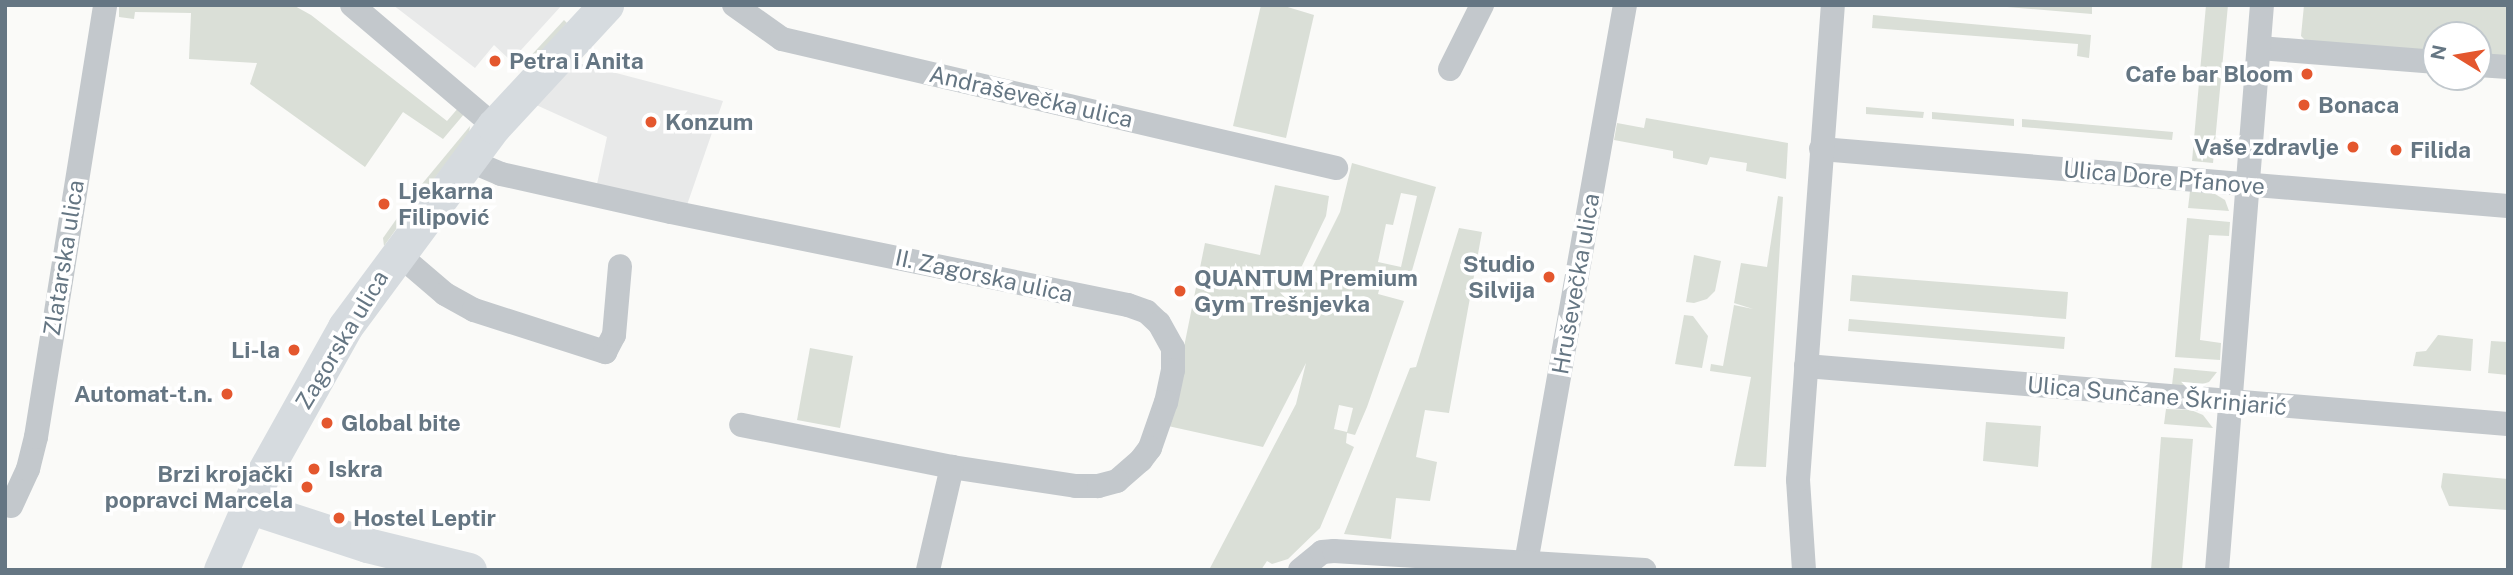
<!DOCTYPE html>
<html>
<head>
<meta charset="utf-8">
<style>
	body { margin:0 }
	#map { position:relative; width:2513px; height:575px; overflow:hidden; background:#fafaf8; font-family:"Public Sans",sans-serif }
	div>[style] { position:absolute }
	[style*='--x'] { left:calc(var(--x)*1px); top:calc(var(--y)*1px); width:calc(var(--w)*1px); rotate:calc(var(--a)*1deg) }
	.built>* { inset:0; background:#e8e9e9 }
	.green>* { inset:0; background:#dadfd7 }
	.street>* { height:24px; margin:-12px; padding:0 12px; transform-origin:12px; border-radius:12px; background:#c3c8cc }
	.secondary>* { height:35px; margin:-17.5px; padding:0 17.5px; transform-origin:17.5px; border-radius:17.5px; background:#d6dbdf }
	.dots>* { width:19px; height:19px; translate:-50% -50%; box-sizing:border-box; border:4px solid #fff; border-radius:50% }
	span { translate:-50% -50%; white-space:nowrap; text-align:center; line-height:1.15; -webkit-text-stroke:7px #fff; paint-order:stroke }
	.poi-label { font-size:23px; color:#657683; font-weight:700 }
	.left { translate:0 -50%; text-align:left }
	.right { translate:-100% -50%; text-align:right }
	.street-label { font-size:23px; color:#657683 }
	.frame { position:absolute; inset:0; border:7px solid #657683; pointer-events:none }
	.north { position:absolute; left:2422px; top:21px; width:70px; height:70px; box-sizing:border-box; background:#fff; border:2px solid #c1c8cd; border-radius:50%; rotate:281deg; font-size:19px; font-weight:700; line-height:28px; text-align:center; color:#657683 }
	.north::after { content:''; display:block; margin:auto; width:24px; height:32px; background:#e4572e; clip-path:polygon(50% 0,100% 100%,50% 72%,0 100%) }
</style>
</head>
<body>
<div id="map">
	<div class="built">
		<div style="clip-path:polygon(393px 5px,562px 5px,511px 61px,494px 45px,475px 68px)"></div>
		<div style="clip-path:polygon(574px 62px,723px 101px,687px 205px,597px 184px,607px 137px,534px 104px)"></div>
	</div>
	<div class="green">
		<div style="clip-path:polygon(119px 5px,293px 5px,311px 15px,447px 121px,459px 107px,465px 113px,443px 139px,403px 112px,365px 167px,250px 84px,257px 63px,189px 59px,191px 13px,135px 12px,134px 19px,119px 17px)"></div>
		<div style="clip-path:polygon(1261px 5px,1281px 5px,1314px 15px,1286px 138px,1233px 126px)"></div>
		<div style="clip-path:polygon(1983px 5px,2092px 5px,2092px 14px)"></div>
		<div style="clip-path:polygon(2206px 5px,2228px 5px,2213px 163px,2192px 161px)"></div>
		<div style="clip-path:polygon(2304px 5px,2508px 5px,2508px 57px,2478px 55px,2478px 35px,2436px 35px,2436px 51px,2306px 41px,2301px 36px)"></div>
		<div style="clip-path:polygon(1873px 15px,2091px 35px,2089px 58px,2077px 56px,2078px 44px,1872px 28px)"></div>
		<div style="clip-path:polygon(564px 20px,567px 23px,525px 73px,525px 62px)"></div>
		<div style="clip-path:polygon(1866px 107px,1924px 112px,1923px 118px,1866px 114px)"></div>
		<div style="clip-path:polygon(1932px 112px,2014px 119px,2014px 126px,1932px 119px)"></div>
		<div style="clip-path:polygon(1646px 118px,1788px 143px,1786px 179px,1746px 171px,1747px 163px,1710px 157px,1707px 165px,1673px 158px,1673px 151px,1614px 140px,1617px 123px,1644px 128px)"></div>
		<div style="clip-path:polygon(2022px 119px,2173px 132px,2172px 140px,2022px 127px)"></div>
		<div style="clip-path:polygon(470px 126px,469px 134px,420px 197px,417px 190px)"></div>
		<div style="clip-path:polygon(evenodd,1352px 163px,1436px 187px,1407px 288px,1381px 282px,1378px 294px,1404px 301px,1367px 407px,1355px 435px,1347px 433px,1346px 443px,1354px 447px,1320px 528px,1288px 559px,1272px 564px,1267px 561px,1261px 570px,1209px 570px,1296px 404px,1306px 363px,1263px 447px,1168px 426px,1205px 243px,1260px 255px,1275px 185px,1329px 196px,1326px 216px,1299px 272px,1324px 287px,1326px 276px,1312px 268px,1340px 212px,1352px 163px,1401px 193px,1417px 196px,1401px 267px,1378px 262px,1386px 224px,1393px 225px,1401px 193px,1352px 163px,1339px 405px,1353px 408px,1347px 432px,1334px 429px,1339px 405px)"></div>
		<div style="clip-path:polygon(2190px 191px,2215px 194px,2225px 200px,2229px 211px,2188px 208px)"></div>
		<div style="clip-path:polygon(1778px 196px,1783px 197px,1766px 467px,1734px 466px,1751px 377px,1710px 371px,1711px 364px,1723px 366px,1734px 305px,1753px 309px,1734px 303px,1741px 263px,1767px 267px)"></div>
		<div style="clip-path:polygon(400px 214px,407px 214px,384px 246px,383px 238px)"></div>
		<div style="clip-path:polygon(2187px 218px,2230px 222px,2229px 236px,2209px 235px,2200px 340px,2221px 343px,2220px 360px,2175px 357px)"></div>
		<div style="clip-path:polygon(1459px 228px,1482px 232px,1449px 413px,1425px 410px,1416px 457px,1437px 462px,1430px 501px,1396px 498px,1391px 539px,1344px 534px,1410px 368px,1416px 367px)"></div>
		<div style="clip-path:polygon(1694px 255px,1721px 261px,1715px 291px,1707px 299px,1694px 303px,1686px 302px)"></div>
		<div style="clip-path:polygon(1852px 275px,2068px 292px,2066px 319px,1850px 301px)"></div>
		<div style="clip-path:polygon(1684px 315px,1693px 316px,1708px 336px,1702px 368px,1675px 364px)"></div>
		<div style="clip-path:polygon(1849px 319px,2065px 337px,2064px 349px,1848px 331px)"></div>
		<div style="clip-path:polygon(2438px 335px,2473px 339px,2471px 371px,2413px 366px,2416px 352px,2426px 351px)"></div>
		<div style="clip-path:polygon(2491px 341px,2508px 342px,2508px 375px,2488px 373px)"></div>
		<div style="clip-path:polygon(810px 348px,853px 356px,840px 428px,797px 420px)"></div>
		<div style="clip-path:polygon(2174px 368px,2217px 372px,2209px 382px,2196px 386px,2172px 385px)"></div>
		<div style="clip-path:polygon(2166px 409px,2191px 410px,2203px 415px,2213px 428px,2164px 424px)"></div>
		<div style="clip-path:polygon(1986px 422px,2041px 426px,2038px 467px,1983px 461px)"></div>
		<div style="clip-path:polygon(2161px 437px,2193px 439px,2182px 570px,2151px 570px)"></div>
		<div style="clip-path:polygon(2443px 473px,2508px 479px,2508px 510px,2449px 506px,2441px 487px)"></div>
	</div>
	<div class="street">
		<div style="--x:352;--y:5;--w:187;--a:40.4"></div>
		<div style="--x:734;--y:5;--w:59;--a:35.3"></div>
		<div style="--x:782;--y:39;--w:569;--a:13.11"></div>
		<div style="--x:2259;--y:48;--w:178;--a:4.5"></div>
		<div style="--x:2478;--y:65;--w:30;--a:4"></div>
		<div style="--x:1450;--y:69;--w:72;--a:-63.4"></div>
		<div style="--x:1821;--y:149;--w:689;--a:4.74"></div>
		<div style="--x:468;--y:160;--w:36;--a:23"></div>
		<div style="--x:501;--y:174;--w:174;--a:12.6"></div>
		<div style="--x:671;--y:212;--w:466;--a:11.5"></div>
		<div style="--x:1128;--y:305;--w:20;--a:20"></div>
		<div style="--x:1147;--y:312;--w:16;--a:43"></div>
		<div style="--x:1159;--y:323;--w:29;--a:61"></div>
		<div style="--x:1173;--y:348;--w:22;--a:90"></div>
		<div style="--x:1173;--y:370;--w:33;--a:102"></div>
		<div style="--x:1166;--y:402;--w:49;--a:109.2"></div>
		<div style="--x:1150;--y:448;--w:15;--a:127"></div>
		<div style="--x:1141;--y:460;--w:32;--a:139"></div>
		<div style="--x:1117;--y:481;--w:20;--a:165"></div>
		<div style="--x:1098;--y:486;--w:22;--a:180"></div>
		<div style="--x:1076;--y:486;--w:125;--a:-171.3"></div>
		<div style="--x:952;--y:467;--w:215;--a:-168.7"></div>
		<div style="--x:397;--y:253;--w:63;--a:40.5"></div>
		<div style="--x:445;--y:294;--w:33;--a:29"></div>
		<div style="--x:474;--y:310;--w:138;--a:17.8"></div>
		<div style="--x:605;--y:352;--w:19;--a:-62"></div>
		<div style="--x:614;--y:335;--w:69;--a:-85"></div>
		<div style="--x:1806;--y:366;--w:704;--a:4.72"></div>
		<div style="--x:11;--y:506;--w:41;--a:-65.3"></div>
		<div style="--x:28;--y:469;--w:33;--a:-76"></div>
		<div style="--x:36;--y:437;--w:437;--a:-80.9"></div>
		<div style="--x:1526;--y:563;--w:567;--a:-79.94"></div>
		<div style="--x:928;--y:570;--w:106;--a:-76.9"></div>
		<div style="--x:1300;--y:570;--w:28;--a:-39"></div>
		<div style="--x:1322;--y:552;--w:12;--a:-5"></div>
		<div style="--x:1334;--y:551;--w:311;--a:3.5"></div>
		<div style="--x:1804;--y:570;--w:90;--a:-93.8"></div>
		<div style="--x:1798;--y:480;--w:476;--a:-85.8"></div>
		<div style="--x:2217;--y:570;--w:567;--a:-85.45"></div>
	</div>
	<div class="secondary">
		<div style="--x:248;--y:506;--w:125;--a:18.1"></div>
		<div style="--x:367;--y:545;--w:105;--a:13.8"></div>
		<div style="--x:221;--y:570;--w:105;--a:-66.4"></div>
		<div style="--x:263;--y:474;--w:168;--a:-60.8"></div>
		<div style="--x:345;--y:327;--w:250;--a:-53.5"></div>
		<div style="--x:494;--y:126;--w:165;--a:-47.2"></div>
	</div>
	<div class="dots">
		<div style="left:495px;top:61px;background:#e4572e"></div>
		<div style="left:2307px;top:74px;background:#e4572e"></div>
		<div style="left:2304px;top:105px;background:#e4572e"></div>
		<div style="left:651px;top:122px;background:#e4572e"></div>
		<div style="left:2353px;top:147px;background:#e4572e"></div>
		<div style="left:2396px;top:150px;background:#e4572e"></div>
		<div style="left:384px;top:204px;background:#e4572e"></div>
		<div style="left:1549px;top:277px;background:#e4572e"></div>
		<div style="left:1180px;top:291px;background:#e4572e"></div>
		<div style="left:294px;top:350px;background:#e4572e"></div>
		<div style="left:227px;top:394px;background:#e4572e"></div>
		<div style="left:327px;top:423px;background:#e4572e"></div>
		<div style="left:314px;top:469px;background:#e4572e"></div>
		<div style="left:307px;top:487px;background:#e4572e"></div>
		<div style="left:339px;top:518px;background:#e4572e"></div>
	</div>
	<div class="poi-label">
		<span class="left" style="left:509px;top:61px">Petra i Anita</span>
		<span class="right" style="left:2293px;top:74px">Cafe bar Bloom</span>
		<span class="left" style="left:2318px;top:105px">Bonaca</span>
		<span class="left" style="left:665px;top:122px">Konzum</span>
		<span class="right" style="left:2339px;top:147px">Vaše zdravlje</span>
		<span class="left" style="left:2410px;top:150px">Filida</span>
		<span class="left" style="left:398px;top:204px">Ljekarna<br>Filipović</span>
		<span class="right" style="left:1535px;top:277px">Studio<br>Silvija</span>
		<span class="left" style="left:1194px;top:291px">QUANTUM Premium<br>Gym Trešnjevka</span>
		<span class="right" style="left:280px;top:350px">Li-la</span>
		<span class="right" style="left:213px;top:394px">Automat-t.n.</span>
		<span class="left" style="left:341px;top:423px">Global bite</span>
		<span class="left" style="left:328px;top:469px">Iskra</span>
		<span class="right" style="left:293px;top:487px">Brzi krojački<br>popravci Marcela</span>
		<span class="left" style="left:353px;top:518px">Hostel Leptir</span>
	</div>
	<div class="street-label">
		<span style="left:1031px;top:97px;rotate:13deg">Andraševečka ulica</span>
		<span style="left:2164px;top:178px;rotate:5deg">Ulica Dore Pfanove</span>
		<span style="left:64px;top:258px;rotate:-81deg">Zlatarska ulica</span>
		<span style="left:984px;top:276px;rotate:12deg">II. Zagorska ulica</span>
		<span style="left:1576px;top:284px;rotate:-80deg">Hruševečka ulica</span>
		<span style="left:342px;top:340px;rotate:-59deg">Zagorska ulica</span>
		<span style="left:2157px;top:396px;rotate:5deg">Ulica Sunčane Škrinjarić</span>
	</div>
	<div class="frame"></div>
	<div class="north">N</div>
</div>
</body>
</html>
